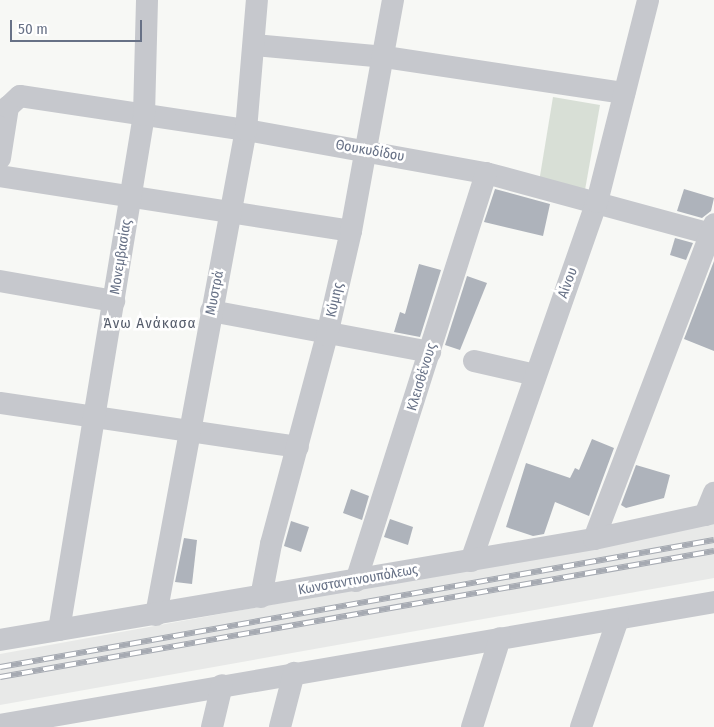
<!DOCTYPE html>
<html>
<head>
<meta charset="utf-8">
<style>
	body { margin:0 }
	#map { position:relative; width:714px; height:727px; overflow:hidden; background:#f7f8f5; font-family:"Fira Sans Condensed",sans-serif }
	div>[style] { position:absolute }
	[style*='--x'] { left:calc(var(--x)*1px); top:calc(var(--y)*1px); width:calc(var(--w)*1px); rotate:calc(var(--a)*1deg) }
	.built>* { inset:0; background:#e8e9e8 }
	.green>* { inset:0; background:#d8dfd6 }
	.building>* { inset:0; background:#aeb3bb }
	.minor>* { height:22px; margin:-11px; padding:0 11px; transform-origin:11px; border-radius:11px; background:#c6c8cd }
	.rail>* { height:5.5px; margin-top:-2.75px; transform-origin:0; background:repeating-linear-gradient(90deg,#fff 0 11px,#a6aab2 0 22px); box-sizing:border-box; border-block:1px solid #a6aab2 }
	span { translate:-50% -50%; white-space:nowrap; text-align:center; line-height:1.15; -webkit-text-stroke:5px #fff; paint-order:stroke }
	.street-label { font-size:14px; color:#677186 }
	.neighbourhood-label { font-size:15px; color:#555c6b; letter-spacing:1px }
	.scale { position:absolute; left:10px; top:20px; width:132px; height:22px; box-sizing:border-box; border:2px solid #677186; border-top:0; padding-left:6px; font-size:15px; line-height:18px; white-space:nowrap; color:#677186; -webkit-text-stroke:4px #fff; paint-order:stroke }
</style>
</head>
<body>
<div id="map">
	<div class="built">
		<div style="clip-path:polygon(714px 524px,714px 578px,0 705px,0 654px)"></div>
	</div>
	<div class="green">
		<div style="clip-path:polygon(553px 97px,600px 105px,585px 190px,539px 182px)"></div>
	</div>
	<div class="building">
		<div style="clip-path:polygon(495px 189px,550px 204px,543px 236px,484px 222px)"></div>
		<div style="clip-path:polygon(684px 189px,714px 198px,711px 211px,702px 218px,677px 211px)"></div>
		<div style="clip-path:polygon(675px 238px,693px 243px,686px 260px,670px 255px)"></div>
		<div style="clip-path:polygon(714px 261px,714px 351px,684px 339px)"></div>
		<div style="clip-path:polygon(419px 264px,441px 270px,420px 337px,394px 332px,400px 312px,405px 314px)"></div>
		<div style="clip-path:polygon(467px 276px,487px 283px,460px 350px,445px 345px)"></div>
		<div style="clip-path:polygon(592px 439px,614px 448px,589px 516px,555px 502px,544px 534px,533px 536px,506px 527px,526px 463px,570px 478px,575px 468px,579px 470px)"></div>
		<div style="clip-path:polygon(636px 465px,670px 475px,664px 498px,626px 508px,621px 505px)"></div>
		<div style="clip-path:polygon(351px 489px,369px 496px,362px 520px,343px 513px)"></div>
		<div style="clip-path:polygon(390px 519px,413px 527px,408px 545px,384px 537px)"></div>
		<div style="clip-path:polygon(291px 521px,309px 527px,301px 552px,284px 546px)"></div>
		<div style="clip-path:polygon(184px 538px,197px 540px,192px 584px,175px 582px)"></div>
	</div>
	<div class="minor">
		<div style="--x:254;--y:45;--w:132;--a:5.2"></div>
		<div style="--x:385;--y:57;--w:242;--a:8.6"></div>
		<div style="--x:0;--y:158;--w:52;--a:-81.1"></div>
		<div style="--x:8;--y:107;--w:16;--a:-43"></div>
		<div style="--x:20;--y:96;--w:229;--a:8.6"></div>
		<div style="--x:246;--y:130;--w:244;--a:10.2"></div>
		<div style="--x:486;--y:173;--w:236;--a:15.2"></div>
		<div style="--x:0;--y:176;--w:355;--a:8.9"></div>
		<div style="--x:0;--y:281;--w:116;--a:10"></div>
		<div style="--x:211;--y:311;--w:223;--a:10.6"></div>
		<div style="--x:474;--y:361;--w:63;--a:12.9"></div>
		<div style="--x:0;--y:403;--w:301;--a:8.4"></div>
		<div style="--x:705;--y:515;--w:24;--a:-68"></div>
		<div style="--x:594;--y:539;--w:337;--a:-69.1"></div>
		<div style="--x:471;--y:561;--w:380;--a:-70.7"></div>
		<div style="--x:597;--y:202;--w:208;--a:-75.8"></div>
		<div style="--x:356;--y:581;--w:428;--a:-72.3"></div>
		<div style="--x:261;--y:597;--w:54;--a:-79.3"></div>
		<div style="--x:271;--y:544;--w:216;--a:-75"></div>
		<div style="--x:327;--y:335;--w:107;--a:-77"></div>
		<div style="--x:351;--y:231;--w:235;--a:-79.7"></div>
		<div style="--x:156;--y:615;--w:493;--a:-79.5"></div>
		<div style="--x:246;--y:130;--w:130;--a:-85.2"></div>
		<div style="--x:59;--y:630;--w:522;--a:-80.63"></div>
		<div style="--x:144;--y:115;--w:115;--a:-88.5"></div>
		<div style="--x:0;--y:640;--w:603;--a:-9.65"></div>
		<div style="--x:594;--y:539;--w:123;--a:-12.2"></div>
		<div style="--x:0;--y:725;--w:725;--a:-9.77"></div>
		<div style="--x:212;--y:727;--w:43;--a:-76.6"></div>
		<div style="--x:280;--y:727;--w:56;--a:-75.5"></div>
		<div style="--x:472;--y:727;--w:93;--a:-72.5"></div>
		<div style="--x:581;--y:727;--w:114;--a:-71.1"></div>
	</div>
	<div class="rail">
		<div style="--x:0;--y:667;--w:725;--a:-10.09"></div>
		<div style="--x:0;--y:677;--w:725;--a:-10.01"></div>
	</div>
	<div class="street-label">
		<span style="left:370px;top:151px;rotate:10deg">Θουκυδίδου</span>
		<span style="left:121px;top:257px;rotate:-81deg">Μονεμβασίας</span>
		<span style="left:568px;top:283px;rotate:-70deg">Αίνου</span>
		<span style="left:215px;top:293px;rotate:-79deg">Μυστρά</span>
		<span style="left:335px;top:300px;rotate:-77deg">Κύμης</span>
		<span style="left:422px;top:377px;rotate:-73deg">Κλεισθένους</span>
		<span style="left:358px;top:580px;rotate:-10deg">Κωνσταντινουπόλεως</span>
	</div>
	<div class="neighbourhood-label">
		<span style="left:150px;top:324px">Άνω Ανάκασα</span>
	</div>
	<div class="scale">50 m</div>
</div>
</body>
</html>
